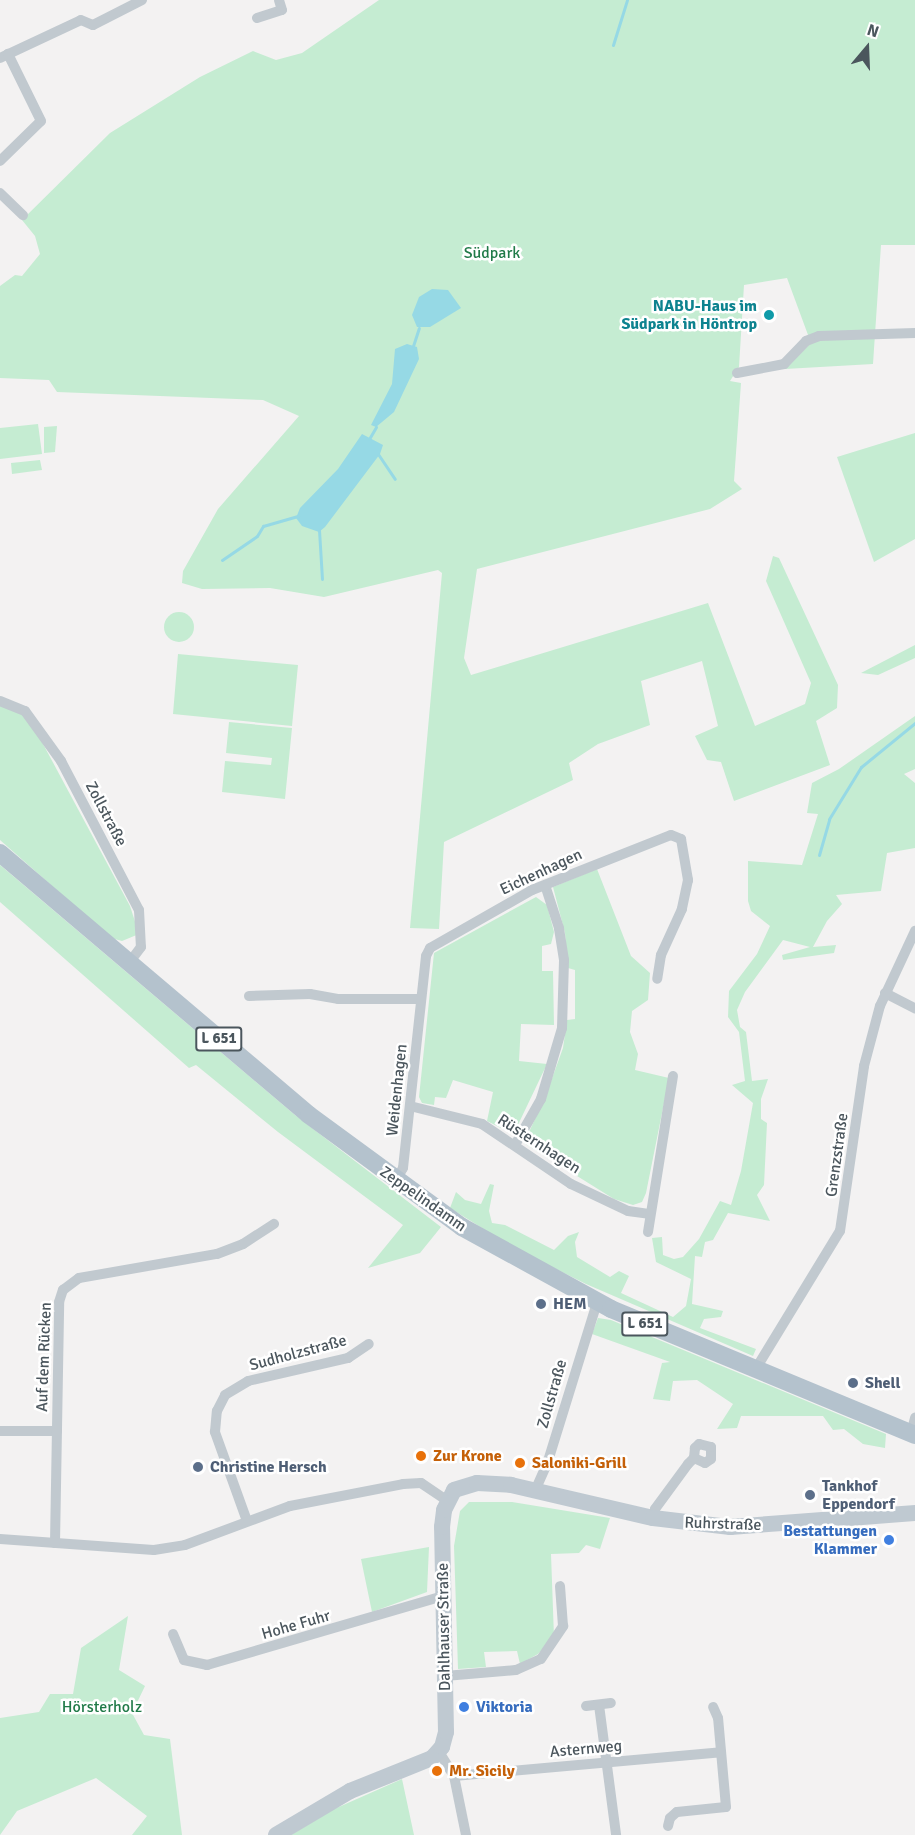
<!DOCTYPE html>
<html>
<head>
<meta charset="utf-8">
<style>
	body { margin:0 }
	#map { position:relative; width:915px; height:1835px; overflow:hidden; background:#f3f2f2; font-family:Signika,sans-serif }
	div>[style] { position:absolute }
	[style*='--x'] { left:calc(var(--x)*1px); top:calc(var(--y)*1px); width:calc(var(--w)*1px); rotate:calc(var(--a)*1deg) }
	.green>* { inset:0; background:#c5ecd2 }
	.round { border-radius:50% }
	.water>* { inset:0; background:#96d9e5 }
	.stream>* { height:3px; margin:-1.5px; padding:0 1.5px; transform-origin:1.5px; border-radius:1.5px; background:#96d9e5 }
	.street>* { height:10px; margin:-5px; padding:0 5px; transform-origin:5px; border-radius:5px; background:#c1c9cf }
	.secondary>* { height:16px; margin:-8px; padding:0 8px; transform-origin:8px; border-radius:8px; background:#bfc9d1 }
	.primary>* { height:18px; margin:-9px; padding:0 9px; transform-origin:9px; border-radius:9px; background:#b4c2cd }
	.dots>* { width:16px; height:16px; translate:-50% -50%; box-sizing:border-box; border:3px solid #fff; border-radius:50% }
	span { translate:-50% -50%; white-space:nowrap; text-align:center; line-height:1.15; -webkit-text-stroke:5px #fff; paint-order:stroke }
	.shield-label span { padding:2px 4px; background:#fff; border:2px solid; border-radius:4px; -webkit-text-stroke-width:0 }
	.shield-label { font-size:15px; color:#4b565d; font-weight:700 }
	.park-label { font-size:16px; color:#207a48 }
	.culture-label { font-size:16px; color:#0d838f; font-weight:700 }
	.right { translate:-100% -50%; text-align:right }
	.street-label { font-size:16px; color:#4b565d }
	.service-label { font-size:16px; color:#4e5e75; font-weight:700 }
	.left { translate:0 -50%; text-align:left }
	.food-label { font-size:16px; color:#c56008; font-weight:700 }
	.shop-label { font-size:16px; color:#366cbe; font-weight:700 }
	.north { position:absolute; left:837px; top:18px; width:60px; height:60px; -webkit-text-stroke:4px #fff; paint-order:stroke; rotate:19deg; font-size:16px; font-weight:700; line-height:24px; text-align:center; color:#4b565d }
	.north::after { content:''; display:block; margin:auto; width:21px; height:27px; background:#4b565d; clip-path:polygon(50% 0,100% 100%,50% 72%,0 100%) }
</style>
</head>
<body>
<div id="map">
	<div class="green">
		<div style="clip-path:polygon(379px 0,915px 0,915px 245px,881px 245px,873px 364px,785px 369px,811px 343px,787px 278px,744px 285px,739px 367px,730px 381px,741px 383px,734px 481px,742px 489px,710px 509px,477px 569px,464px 658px,471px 675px,708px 603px,755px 726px,805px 704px,811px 683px,766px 581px,773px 556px,779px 558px,838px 685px,837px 708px,816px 721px,830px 765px,734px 801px,721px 762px,707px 760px,695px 736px,718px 726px,702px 661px,641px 681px,650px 725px,598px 744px,569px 763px,573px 780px,444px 842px,439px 929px,410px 928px,442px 573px,438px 570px,324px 597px,270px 588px,202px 589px,182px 583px,183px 571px,218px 509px,299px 416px,263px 400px,57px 392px,49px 380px,0 378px,0 286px,15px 275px,22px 276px,40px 254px,35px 236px,22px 220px,110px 133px,200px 77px,253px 51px,276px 60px,302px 53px)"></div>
		<div style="clip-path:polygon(38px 424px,42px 454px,0 459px,0 428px)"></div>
		<div style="clip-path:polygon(57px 426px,55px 452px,44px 453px,44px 427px)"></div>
		<div style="clip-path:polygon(915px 433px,915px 539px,874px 562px,837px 457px)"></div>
		<div style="clip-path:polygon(40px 460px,42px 470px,12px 474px,11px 463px)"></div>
		<div class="round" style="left:164px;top:612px;width:30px;height:30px"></div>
		<div style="clip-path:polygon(915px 645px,915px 658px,878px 675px,861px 673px)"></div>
		<div style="clip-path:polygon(178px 654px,298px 665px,292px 726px,173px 714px)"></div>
		<div style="clip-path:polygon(0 705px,18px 710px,35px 729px,130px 906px,139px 934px,122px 941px,111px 938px,0 840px)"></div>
		<div style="clip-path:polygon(915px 716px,915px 769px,904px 774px,915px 783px,915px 848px,887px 853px,881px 891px,836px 895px,842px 904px,827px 921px,813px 947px,836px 945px,834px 953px,783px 960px,782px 955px,810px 947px,783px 940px,745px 992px,737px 1010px,740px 1027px,746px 1032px,752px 1081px,768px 1079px,761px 1099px,761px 1119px,767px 1123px,764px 1185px,757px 1195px,770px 1221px,728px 1213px,713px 1240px,705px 1242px,702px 1257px,695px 1256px,692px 1304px,723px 1311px,721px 1317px,704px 1319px,700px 1328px,756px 1349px,753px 1356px,586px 1284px,514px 1248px,450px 1208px,456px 1192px,465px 1200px,481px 1204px,490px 1184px,494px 1185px,489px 1211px,492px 1223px,505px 1225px,554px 1250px,568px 1236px,579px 1232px,575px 1242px,577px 1257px,610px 1277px,619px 1271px,629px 1276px,621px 1293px,673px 1317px,686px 1306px,691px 1279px,656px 1262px,652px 1238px,662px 1237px,663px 1255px,674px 1259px,683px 1257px,699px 1239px,720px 1201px,731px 1205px,741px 1171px,753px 1103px,732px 1085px,745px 1081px,739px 1032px,728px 1017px,729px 991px,757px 954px,770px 926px,751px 911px,748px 901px,748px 861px,802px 865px,818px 814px,807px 813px,812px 783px,839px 769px)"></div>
		<div style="clip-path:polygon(229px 722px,292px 728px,285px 799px,222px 792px,225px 761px,271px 765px,272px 758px,226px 753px)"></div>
		<div style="clip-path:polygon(0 865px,295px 1115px,441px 1227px,420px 1253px,368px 1268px,403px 1225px,278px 1132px,196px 1065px,189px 1068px,0 902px)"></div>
		<div style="clip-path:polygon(597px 869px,631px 956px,650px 973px,648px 1000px,632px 1011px,630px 1032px,638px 1054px,635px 1070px,669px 1078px,646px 1193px,642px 1202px,633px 1205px,614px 1199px,524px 1143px,546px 1095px,563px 1048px,567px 1020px,575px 1019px,575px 970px,568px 968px,565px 933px,553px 887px)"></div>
		<div style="clip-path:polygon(536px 897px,547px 905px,554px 932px,551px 944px,542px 946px,542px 971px,553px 971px,554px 1025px,521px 1024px,519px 1061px,547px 1064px,516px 1129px,511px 1133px,487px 1121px,493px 1092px,453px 1080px,446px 1098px,435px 1097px,434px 1105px,422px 1103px,419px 1097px,434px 953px)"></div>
		<div style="clip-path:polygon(598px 1318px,611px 1320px,886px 1434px,885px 1448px,863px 1444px,844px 1429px,833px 1430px,823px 1416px,741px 1416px,737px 1428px,717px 1429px,733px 1404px,697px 1380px,673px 1381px,670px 1401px,653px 1399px,662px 1363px,670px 1362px,592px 1334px)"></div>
		<div style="clip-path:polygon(469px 1502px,512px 1502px,610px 1518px,600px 1549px,586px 1545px,579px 1553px,551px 1554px,554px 1637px,538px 1654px,520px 1664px,517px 1651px,484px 1652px,486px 1667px,458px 1669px,454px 1546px,460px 1511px)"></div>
		<div style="clip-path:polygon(429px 1547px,427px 1592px,372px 1612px,361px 1559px)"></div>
		<div style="clip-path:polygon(128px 1616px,119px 1670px,145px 1686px,132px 1713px,144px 1735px,170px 1739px,182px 1835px,132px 1835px,147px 1816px,96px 1778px,17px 1811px,0 1835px,0 1718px,39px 1712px,50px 1694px,73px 1694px,81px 1648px)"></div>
		<div style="clip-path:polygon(402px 1779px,414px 1835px,291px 1835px,332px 1810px)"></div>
	</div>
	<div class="water">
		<div style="clip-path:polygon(432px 289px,448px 290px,461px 308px,430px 327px,417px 327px,412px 315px,419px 297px)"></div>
		<div style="clip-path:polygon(407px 344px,417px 347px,419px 359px,394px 412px,376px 427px,371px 425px,392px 384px,395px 349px)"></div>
		<div style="clip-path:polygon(362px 434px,383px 445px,380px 454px,325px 527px,319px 532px,302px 526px,296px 518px,300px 508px,338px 469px)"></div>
	</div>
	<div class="stream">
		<div style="--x:613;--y:45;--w:47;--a:-72.7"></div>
		<div style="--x:413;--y:346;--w:19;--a:-72"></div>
		<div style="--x:369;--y:439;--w:14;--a:-60"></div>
		<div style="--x:378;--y:454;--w:30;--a:56"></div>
		<div style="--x:319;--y:530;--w:49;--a:86.5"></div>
		<div style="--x:222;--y:560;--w:42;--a:-34.4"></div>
		<div style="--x:257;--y:536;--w:12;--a:-59"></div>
		<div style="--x:263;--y:526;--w:37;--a:-16"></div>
		<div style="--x:819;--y:855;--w:37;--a:-74"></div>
		<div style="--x:829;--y:819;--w:61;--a:-58.4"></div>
		<div style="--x:861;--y:767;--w:70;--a:-39.2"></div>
	</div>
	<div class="street">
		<div style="--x:257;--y:18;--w:26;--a:-18"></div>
		<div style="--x:282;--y:10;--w:10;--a:-107"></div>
		<div style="--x:0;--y:58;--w:89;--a:-25.1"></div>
		<div style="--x:81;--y:20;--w:13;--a:23"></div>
		<div style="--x:93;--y:25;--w:55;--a:-27"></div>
		<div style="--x:0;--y:161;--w:57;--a:-44.3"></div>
		<div style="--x:41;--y:121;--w:75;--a:-116.2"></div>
		<div style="--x:0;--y:193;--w:32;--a:44"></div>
		<div style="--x:737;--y:373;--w:48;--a:-10.8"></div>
		<div style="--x:784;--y:364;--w:32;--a:-46"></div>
		<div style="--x:806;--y:341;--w:14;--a:-21"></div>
		<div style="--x:819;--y:336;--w:96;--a:-1.8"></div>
		<div style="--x:0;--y:701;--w:27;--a:22"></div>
		<div style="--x:25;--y:711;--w:62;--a:54.2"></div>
		<div style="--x:61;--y:761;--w:168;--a:62.4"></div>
		<div style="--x:139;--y:910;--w:37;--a:87"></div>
		<div style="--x:141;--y:947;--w:20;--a:127"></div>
		<div style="--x:885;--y:993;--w:34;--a:27"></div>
		<div style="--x:249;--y:996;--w:61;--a:-1.9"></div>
		<div style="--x:310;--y:994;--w:28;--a:10"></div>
		<div style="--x:338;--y:999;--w:83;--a:0"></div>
		<div style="--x:410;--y:1106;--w:74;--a:14"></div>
		<div style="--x:482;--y:1124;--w:107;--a:34"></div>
		<div style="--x:571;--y:1184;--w:63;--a:25.3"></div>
		<div style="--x:628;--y:1211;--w:21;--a:8"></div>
		<div style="--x:515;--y:1145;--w:53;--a:-60.5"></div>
		<div style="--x:541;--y:1099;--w:74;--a:-73.5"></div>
		<div style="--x:562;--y:1028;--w:68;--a:-88.3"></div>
		<div style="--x:564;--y:960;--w:32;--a:-99"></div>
		<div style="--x:559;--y:928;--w:45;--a:-108"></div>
		<div style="--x:396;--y:1181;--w:15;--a:-62"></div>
		<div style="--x:403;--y:1168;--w:213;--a:-83.8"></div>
		<div style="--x:426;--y:956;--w:9;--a:-63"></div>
		<div style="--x:430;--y:948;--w:117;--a:-29.6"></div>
		<div style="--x:532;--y:890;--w:149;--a:-21.6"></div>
		<div style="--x:671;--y:835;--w:11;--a:22"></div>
		<div style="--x:681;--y:839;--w:42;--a:80.3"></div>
		<div style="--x:688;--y:880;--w:30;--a:102"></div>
		<div style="--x:682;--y:909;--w:51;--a:114.5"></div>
		<div style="--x:661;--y:955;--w:24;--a:99"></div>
		<div style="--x:648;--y:1232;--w:158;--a:-80.9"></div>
		<div style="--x:755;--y:1370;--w:163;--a:-58.6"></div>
		<div style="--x:840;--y:1231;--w:167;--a:-81.7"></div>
		<div style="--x:864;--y:1066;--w:62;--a:-75.1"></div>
		<div style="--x:880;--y:1006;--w:83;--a:-65"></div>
		<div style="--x:0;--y:1431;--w:57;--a:0"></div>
		<div style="--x:911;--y:1433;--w:16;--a:-75"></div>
		<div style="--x:534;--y:1493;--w:35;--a:-66"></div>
		<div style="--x:548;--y:1461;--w:165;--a:-72.8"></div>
		<div style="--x:653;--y:1518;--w:9;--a:-77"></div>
		<div style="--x:655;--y:1509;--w:56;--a:-53.7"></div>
		<div style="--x:688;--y:1464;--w:8;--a:-45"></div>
		<div style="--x:694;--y:1458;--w:12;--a:24"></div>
		<div style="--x:705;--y:1463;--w:7;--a:-34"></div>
		<div style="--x:711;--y:1459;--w:12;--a:-90"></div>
		<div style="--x:711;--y:1447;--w:12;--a:-166"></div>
		<div style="--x:699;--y:1444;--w:6;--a:135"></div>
		<div style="--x:695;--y:1448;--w:10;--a:96"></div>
		<div style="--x:247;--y:1521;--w:95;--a:-109.8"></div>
		<div style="--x:215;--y:1432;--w:21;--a:-85"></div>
		<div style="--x:217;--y:1411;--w:18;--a:-63"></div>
		<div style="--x:225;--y:1395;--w:27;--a:-31"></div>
		<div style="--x:248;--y:1381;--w:103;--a:-13"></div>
		<div style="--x:348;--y:1358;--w:25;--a:-34"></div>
		<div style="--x:0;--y:1539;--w:154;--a:4.1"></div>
		<div style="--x:154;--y:1550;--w:31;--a:-9"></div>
		<div style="--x:185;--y:1545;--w:112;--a:-20.4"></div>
		<div style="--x:290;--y:1506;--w:115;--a:-11"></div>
		<div style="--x:403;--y:1484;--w:18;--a:-3"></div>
		<div style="--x:421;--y:1483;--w:32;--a:34"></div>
		<div style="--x:55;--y:1543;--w:241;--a:-89"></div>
		<div style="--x:59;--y:1302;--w:13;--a:-72"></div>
		<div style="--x:63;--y:1290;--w:20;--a:-37"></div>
		<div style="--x:79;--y:1278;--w:140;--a:-9.9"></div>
		<div style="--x:217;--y:1254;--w:28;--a:-21"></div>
		<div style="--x:243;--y:1244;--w:37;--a:-33"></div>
		<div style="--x:173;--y:1634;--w:28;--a:67"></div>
		<div style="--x:184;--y:1660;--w:24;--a:12"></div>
		<div style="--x:207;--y:1665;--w:246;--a:-16.3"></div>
		<div style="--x:445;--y:1676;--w:71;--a:-4.8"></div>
		<div style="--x:516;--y:1670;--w:27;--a:-24"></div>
		<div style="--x:541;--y:1659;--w:40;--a:-56"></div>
		<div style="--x:563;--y:1626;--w:40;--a:-94.3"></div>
		<div style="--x:599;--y:1705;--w:131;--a:82.5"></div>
		<div style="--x:586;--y:1706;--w:25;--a:-7"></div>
		<div style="--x:439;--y:1752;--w:28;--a:58"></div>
		<div style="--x:454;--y:1776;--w:60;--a:78.5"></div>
		<div style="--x:454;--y:1776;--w:268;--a:-5.1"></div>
		<div style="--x:668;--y:1826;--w:8;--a:-76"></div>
		<div style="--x:670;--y:1818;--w:9;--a:-41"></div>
		<div style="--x:677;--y:1812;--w:49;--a:-5.8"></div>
		<div style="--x:726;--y:1807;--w:89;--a:-95.1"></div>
		<div style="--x:718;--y:1718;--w:12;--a:-114"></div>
	</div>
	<div class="secondary">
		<div style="--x:276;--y:1835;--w:86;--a:-30.7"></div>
		<div style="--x:350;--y:1791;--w:88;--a:-21.9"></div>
		<div style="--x:432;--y:1758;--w:15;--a:-48"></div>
		<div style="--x:442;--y:1747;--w:16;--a:-75"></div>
		<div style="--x:446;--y:1732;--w:205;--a:-91.1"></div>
		<div style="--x:442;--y:1527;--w:17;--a:-83"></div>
		<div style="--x:444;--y:1510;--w:22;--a:-63"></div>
		<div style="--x:454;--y:1490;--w:24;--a:-17"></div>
		<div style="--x:477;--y:1483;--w:34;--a:3"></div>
		<div style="--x:511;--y:1485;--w:146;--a:13.1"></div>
		<div style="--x:653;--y:1518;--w:78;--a:6.7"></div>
		<div style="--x:730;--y:1527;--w:186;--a:-4.3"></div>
	</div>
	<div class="primary">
		<div style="--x:0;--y:853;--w:405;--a:40.3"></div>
		<div style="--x:309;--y:1115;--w:190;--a:36.2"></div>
		<div style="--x:462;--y:1227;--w:170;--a:28.8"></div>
		<div style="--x:611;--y:1309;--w:329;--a:22.5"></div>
	</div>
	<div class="dots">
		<div style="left:769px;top:315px;background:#0f9aa8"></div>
		<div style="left:541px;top:1304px;background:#5c6f8a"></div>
		<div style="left:853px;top:1383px;background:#5c6f8a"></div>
		<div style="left:421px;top:1456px;background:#e8710a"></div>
		<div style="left:520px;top:1463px;background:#e8710a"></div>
		<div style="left:198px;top:1467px;background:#5c6f8a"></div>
		<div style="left:810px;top:1495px;background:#5c6f8a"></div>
		<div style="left:889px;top:1540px;background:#3f7fe0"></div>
		<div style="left:464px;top:1707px;background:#3f7fe0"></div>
		<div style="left:437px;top:1771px;background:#e8710a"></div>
	</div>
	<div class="shield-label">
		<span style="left:219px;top:1039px">L 651</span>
		<span style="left:645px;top:1324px">L 651</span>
	</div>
	<div class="park-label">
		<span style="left:492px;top:253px">Südpark</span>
		<span style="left:102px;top:1707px">Hörsterholz</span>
	</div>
	<div class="culture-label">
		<span class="right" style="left:757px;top:315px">NABU-Haus im<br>Südpark in Höntrop</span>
	</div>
	<div class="street-label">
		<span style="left:106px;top:814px;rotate:62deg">Zollstraße</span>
		<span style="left:541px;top:872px;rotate:-25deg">Eichenhagen</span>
		<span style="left:397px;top:1090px;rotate:-84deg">Weidenhagen</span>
		<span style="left:539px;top:1144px;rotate:33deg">Rüsternhagen</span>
		<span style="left:837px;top:1155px;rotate:-82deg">Grenzstraße</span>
		<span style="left:423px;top:1199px;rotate:35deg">Zeppelindamm</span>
		<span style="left:298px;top:1353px;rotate:-15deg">Sudholzstraße</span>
		<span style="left:44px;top:1357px;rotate:-88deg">Auf dem Rücken</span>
		<span style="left:552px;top:1394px;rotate:-74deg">Zollstraße</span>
		<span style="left:723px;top:1524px;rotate:2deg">Ruhrstraße</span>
		<span style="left:296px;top:1625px;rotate:-16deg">Hohe Fuhr</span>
		<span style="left:444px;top:1627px;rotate:-91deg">Dahlhauser Straße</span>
		<span style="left:586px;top:1749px;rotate:-5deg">Asternweg</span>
	</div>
	<div class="service-label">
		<span class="left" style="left:553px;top:1304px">HEM</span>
		<span class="left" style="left:865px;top:1383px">Shell</span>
		<span class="left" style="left:210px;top:1467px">Christine Hersch</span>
		<span class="left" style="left:822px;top:1495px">Tankhof<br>Eppendorf</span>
	</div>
	<div class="food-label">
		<span class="left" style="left:433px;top:1456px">Zur Krone</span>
		<span class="left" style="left:532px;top:1463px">Saloniki-Grill</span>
		<span class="left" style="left:449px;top:1771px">Mr. Sicily</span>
	</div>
	<div class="shop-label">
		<span class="right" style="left:877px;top:1540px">Bestattungen<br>Klammer</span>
		<span class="left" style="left:476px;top:1707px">Viktoria</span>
	</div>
	<div class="north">N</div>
</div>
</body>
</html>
